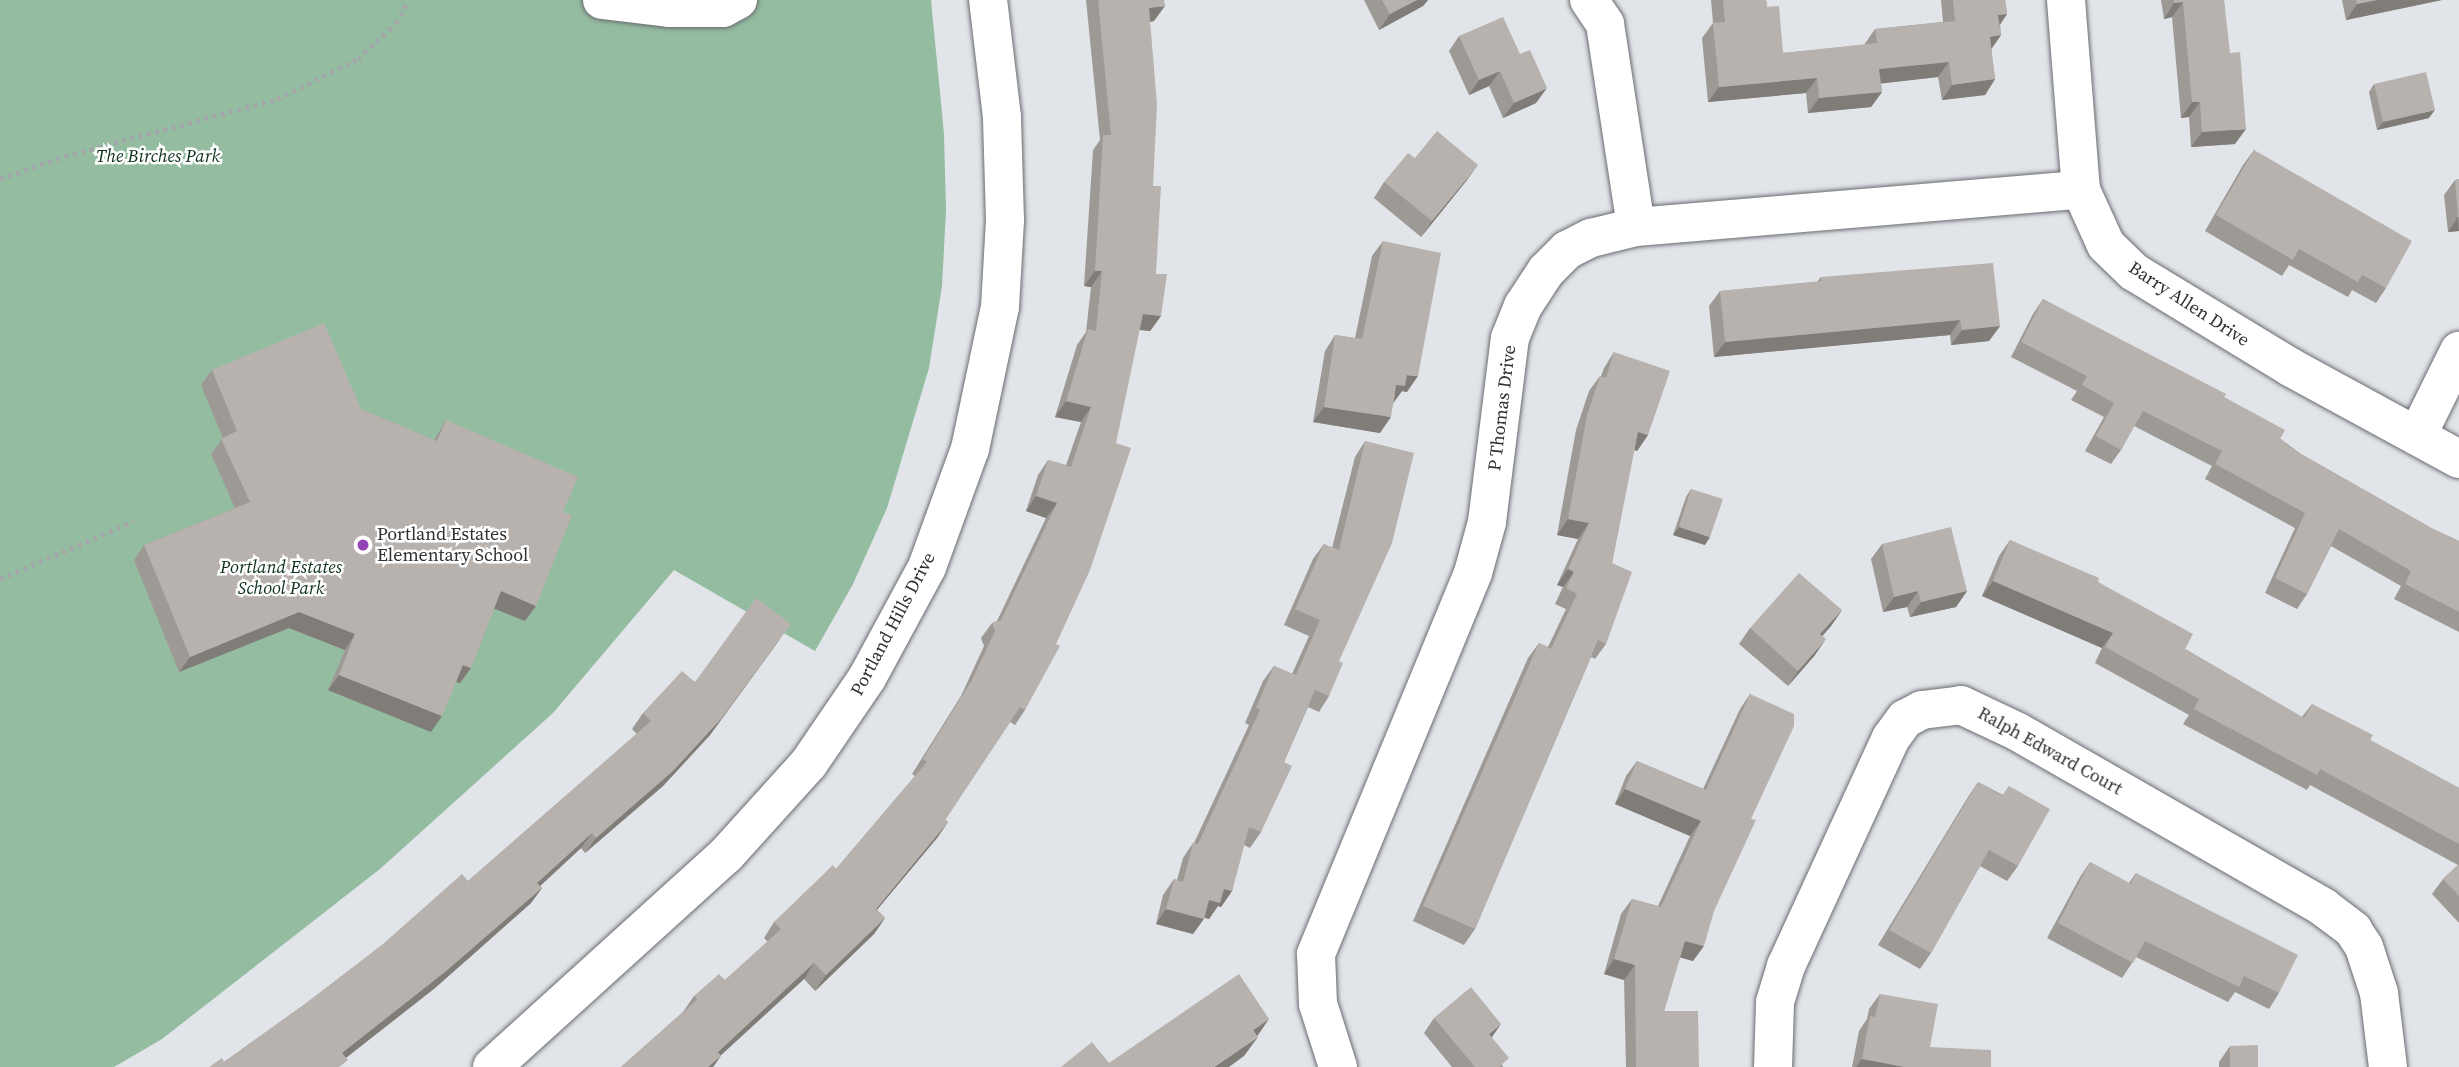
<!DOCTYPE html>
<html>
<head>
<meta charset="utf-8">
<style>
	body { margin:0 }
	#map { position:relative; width:2459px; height:1067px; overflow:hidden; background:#e1e4e9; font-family:"Source Serif 4",serif }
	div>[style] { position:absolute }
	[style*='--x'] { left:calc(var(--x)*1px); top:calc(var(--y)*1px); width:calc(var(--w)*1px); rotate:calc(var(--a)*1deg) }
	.green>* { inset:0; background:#94bca0 }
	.path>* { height:4.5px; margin-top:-2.25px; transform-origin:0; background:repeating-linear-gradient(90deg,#a4a6aa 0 3.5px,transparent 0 8.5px) }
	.roads { filter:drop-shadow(0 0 2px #6a6c71) drop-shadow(0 0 2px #6a6c71) }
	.minor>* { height:38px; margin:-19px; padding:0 19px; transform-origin:19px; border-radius:19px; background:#fff }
	.wall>* { inset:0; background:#9d9995 }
	.shaded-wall>* { inset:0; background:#807d79 }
	.building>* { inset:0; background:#b7b2ad }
	.dots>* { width:19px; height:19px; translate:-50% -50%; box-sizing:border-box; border:4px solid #fff; border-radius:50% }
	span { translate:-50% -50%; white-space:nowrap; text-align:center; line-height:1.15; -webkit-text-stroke:5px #fff; paint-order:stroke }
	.park-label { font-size:18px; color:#0e311d; font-style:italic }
	.street-label { font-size:18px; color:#2f3032 }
	.poi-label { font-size:18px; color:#2f3032 }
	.left { translate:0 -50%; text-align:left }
</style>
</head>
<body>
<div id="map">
	<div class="green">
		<div style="clip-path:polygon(0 0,931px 0,944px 134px,946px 210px,942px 286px,929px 368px,887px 508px,853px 584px,815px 651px,674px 570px,553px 713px,380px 869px,162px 1039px,114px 1067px,0 1067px)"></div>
	</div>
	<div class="path">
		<div style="--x:0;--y:179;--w:69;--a:-19.5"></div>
		<div style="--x:65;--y:156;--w:220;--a:-15"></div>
		<div style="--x:277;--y:99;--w:90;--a:-26.3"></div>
		<div style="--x:358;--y:59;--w:52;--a:-43.5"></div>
		<div style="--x:396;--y:23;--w:26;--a:-62"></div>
		<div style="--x:0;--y:579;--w:146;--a:-23.4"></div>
	</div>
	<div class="roads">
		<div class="minor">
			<div style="--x:602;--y:0;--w:67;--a:6.8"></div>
			<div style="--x:669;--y:8;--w:54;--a:0"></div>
			<div style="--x:723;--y:8;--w:17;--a:-28"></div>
			<div style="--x:1589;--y:0;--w:29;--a:56"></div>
			<div style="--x:1605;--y:24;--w:205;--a:81.3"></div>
			<div style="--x:2066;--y:0;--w:191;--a:85.5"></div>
			<div style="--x:2081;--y:190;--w:60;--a:65.6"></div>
			<div style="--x:2106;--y:245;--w:39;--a:44"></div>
			<div style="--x:2134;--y:272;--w:183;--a:31.3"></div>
			<div style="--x:2290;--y:367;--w:192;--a:28.6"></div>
			<div style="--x:2417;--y:436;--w:95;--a:-63.7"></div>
			<div style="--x:492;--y:1067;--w:316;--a:-42.2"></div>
			<div style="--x:726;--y:855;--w:124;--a:-47.9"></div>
			<div style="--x:809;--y:763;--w:103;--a:-55.7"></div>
			<div style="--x:867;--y:678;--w:126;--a:-61.6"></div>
			<div style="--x:927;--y:567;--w:126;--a:-70"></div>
			<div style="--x:970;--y:449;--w:145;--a:-78.1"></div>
			<div style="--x:1000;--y:307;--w:87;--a:-86.7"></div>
			<div style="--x:1005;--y:220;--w:103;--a:-91.7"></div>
			<div style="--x:1002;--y:117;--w:118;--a:-96.8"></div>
			<div style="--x:1338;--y:1067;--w:66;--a:-107.6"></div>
			<div style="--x:1318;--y:1004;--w:50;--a:-92.3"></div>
			<div style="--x:1316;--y:954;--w:412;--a:-67.6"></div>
			<div style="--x:1473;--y:573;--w:53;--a:-74.6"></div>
			<div style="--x:1487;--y:522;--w:185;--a:-82.9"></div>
			<div style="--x:1510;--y:338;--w:35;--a:-68"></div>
			<div style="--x:1523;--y:306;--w:42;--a:-56.7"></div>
			<div style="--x:1546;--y:271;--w:30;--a:-45"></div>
			<div style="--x:1567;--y:250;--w:27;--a:-27"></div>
			<div style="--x:1591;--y:238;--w:46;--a:-13.7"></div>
			<div style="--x:1636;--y:227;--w:447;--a:-4.8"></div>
			<div style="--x:1773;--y:1067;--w:65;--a:-88.2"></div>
			<div style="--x:1775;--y:1002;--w:38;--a:-73"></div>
			<div style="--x:1786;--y:966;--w:251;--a:-65.3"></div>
			<div style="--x:1891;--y:738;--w:24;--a:-54"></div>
			<div style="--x:1905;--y:719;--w:19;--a:-28"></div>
			<div style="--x:1922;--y:710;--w:39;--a:-7"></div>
			<div style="--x:1961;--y:705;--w:63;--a:25.3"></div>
			<div style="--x:2018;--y:732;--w:352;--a:29.8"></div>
			<div style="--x:2323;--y:907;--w:38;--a:37"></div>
			<div style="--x:2353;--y:930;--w:20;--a:57"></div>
			<div style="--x:2364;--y:947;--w:48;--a:71.9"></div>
			<div style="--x:2379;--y:993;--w:75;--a:83.1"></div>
		</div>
	</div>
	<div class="wall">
		<div style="clip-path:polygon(1086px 0,1164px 0,1154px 21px,1150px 22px,1153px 186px,1156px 274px,1161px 316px,1150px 331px,1139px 330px,1025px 710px,1015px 725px,1010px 722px,945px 820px,948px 822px,937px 838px,877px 910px,885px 918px,874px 934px,815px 991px,804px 979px,721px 1055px,713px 1067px,621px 1067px,683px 1012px,694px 996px,725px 980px,768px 942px,764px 938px,774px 922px,836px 869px,915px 776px,912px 774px,961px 696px,984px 646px,981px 638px,992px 623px,997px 621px,1046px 518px,1026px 511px,1038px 475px,1048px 460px,1066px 465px,1081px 422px,1055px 417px,1077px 345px,1086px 332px,1091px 287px,1084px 286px,1093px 150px,1100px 140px)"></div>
		<div style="clip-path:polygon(1364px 0,1428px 0,1423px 6px,1379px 30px)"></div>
		<div style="clip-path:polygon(1711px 0,1766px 0,1767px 7px,1783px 53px,1864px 45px,1875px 29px,1943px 22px,1941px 0,2005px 0,2007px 14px,2000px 25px,2001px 35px,1991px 49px,1995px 79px,1985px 95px,1942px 100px,1938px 77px,1881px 83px,1882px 92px,1871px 107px,1808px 113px,1806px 93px,1708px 102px,1702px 38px,1713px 23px)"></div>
		<div style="clip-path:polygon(2161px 0,2224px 0,2235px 144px,2191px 147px,2189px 117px,2181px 118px,2172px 17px,2164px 19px)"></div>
		<div style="clip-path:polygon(2342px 0,2442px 0,2346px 20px)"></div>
		<div style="clip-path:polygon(1459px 36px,1536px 103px,1503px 118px,1489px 86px,1469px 95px,1449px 51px)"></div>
		<div style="clip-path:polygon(2374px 84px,2429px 118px,2377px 130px,2369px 92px)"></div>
		<div style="clip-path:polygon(2254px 150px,2386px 288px,2376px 303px,2352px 290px,2348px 297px,2289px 265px,2282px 276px,2205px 231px,2243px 165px)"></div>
		<div style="clip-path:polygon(2459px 179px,2459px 231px,2448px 232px,2444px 195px,2455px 180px)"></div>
		<div style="clip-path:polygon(1467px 180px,1421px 237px,1374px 198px,1384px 182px)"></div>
		<div style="clip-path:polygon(1383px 241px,1407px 392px,1402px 391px,1394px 402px,1380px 433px,1313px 422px,1325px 351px,1335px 335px,1355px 338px,1372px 256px)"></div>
		<div style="clip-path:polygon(1821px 277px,2000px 326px,1989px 341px,1951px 345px,1950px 335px,1714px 357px,1709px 306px,1720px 291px,1817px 282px)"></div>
		<div style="clip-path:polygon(2043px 299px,2224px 397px,2301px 454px,2433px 529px,2459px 541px,2459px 632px,2394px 599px,2401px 586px,2331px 546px,2307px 594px,2297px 609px,2265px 593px,2295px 528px,2205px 479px,2212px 466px,2134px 426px,2121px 450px,2111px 464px,2085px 451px,2104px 417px,2071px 400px,2077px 391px,2011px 357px,2033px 314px)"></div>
		<div style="clip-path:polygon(1614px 352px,1648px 435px,1637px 451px,1634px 450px,1612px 563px,1606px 644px,1595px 659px,1591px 657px,1475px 929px,1464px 945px,1413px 921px,1528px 658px,1539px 643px,1548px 647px,1566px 609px,1555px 604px,1563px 587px,1557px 585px,1578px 539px,1557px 535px,1576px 430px,1589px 391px,1600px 376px,1601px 376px,1604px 368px)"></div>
		<div style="clip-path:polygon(212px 370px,361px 409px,434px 440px,446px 420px,563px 512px,525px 621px,494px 608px,471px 668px,460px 683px,456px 682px,431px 732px,328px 690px,345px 650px,289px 628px,179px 672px,134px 560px,144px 545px,235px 508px,211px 454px,223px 438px,201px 385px)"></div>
		<div style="clip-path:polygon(1365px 441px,1339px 661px,1329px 696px,1319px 712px,1308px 707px,1284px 762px,1261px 832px,1250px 848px,1244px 845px,1232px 891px,1221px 907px,1218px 906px,1209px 919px,1204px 917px,1193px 934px,1156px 924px,1163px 895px,1174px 879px,1177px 880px,1183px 858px,1193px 843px,1194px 843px,1249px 725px,1245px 723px,1263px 681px,1274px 666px,1292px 674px,1309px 636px,1284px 625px,1313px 559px,1324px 544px,1332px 548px,1355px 457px)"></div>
		<div style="clip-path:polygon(1691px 489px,1705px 545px,1673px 535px,1686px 497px)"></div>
		<div style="clip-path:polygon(2010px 540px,2098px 582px,2185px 649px,2302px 717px,2312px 704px,2370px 740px,2459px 788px,2459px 923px,2432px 894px,2443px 879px,2458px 865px,2310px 785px,2307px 790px,2183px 724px,2189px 715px,2095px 663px,2102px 648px,1982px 596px,1999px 556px)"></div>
		<div style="clip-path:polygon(1882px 544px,1967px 591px,1956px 607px,1910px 617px,1907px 607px,1883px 612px,1871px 559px)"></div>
		<div style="clip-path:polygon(1842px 610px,1831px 626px,1822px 636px,1815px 655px,1788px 686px,1739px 644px,1750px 628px)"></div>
		<div style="clip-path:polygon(780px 639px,710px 735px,663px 786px,585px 853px,581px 848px,540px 886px,542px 888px,531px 903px,435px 988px,346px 1058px,224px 1062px,305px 1004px,468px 881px,637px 734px,632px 729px,643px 713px,695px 682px)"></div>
		<div style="clip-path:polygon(1750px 694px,1751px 819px,1693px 961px,1680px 957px,1664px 1011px,1699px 1067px,1626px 1067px,1624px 980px,1604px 974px,1621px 914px,1632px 899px,1658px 906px,1690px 836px,1615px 804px,1626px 776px,1637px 761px,1703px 789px,1740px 709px)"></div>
		<div style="clip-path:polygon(1978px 782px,2003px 795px,2009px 786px,2018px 866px,2007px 881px,1980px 866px,1931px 953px,1920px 969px,1878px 945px,1968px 797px)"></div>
		<div style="clip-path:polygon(2090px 862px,2129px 883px,2136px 873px,2279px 993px,2269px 1009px,2235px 992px,2228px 1002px,2136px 957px,2122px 978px,2047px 938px,2080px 877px)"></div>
		<div style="clip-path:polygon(1880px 994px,1930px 1047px,1991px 1067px,1852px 1067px,1859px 1031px,1867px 1019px,1869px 1009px)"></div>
		<div style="clip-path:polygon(1434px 1018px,1492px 1037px,1503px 1067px,1452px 1067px,1424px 1033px)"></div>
		<div style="clip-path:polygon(2230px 1046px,2258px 1067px,2219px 1067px,2219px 1062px)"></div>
	</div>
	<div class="shaded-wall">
		<div style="clip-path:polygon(1417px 0,1428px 0,1423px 6px,1379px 30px,1390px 14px)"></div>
		<div style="clip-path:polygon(2377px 0,2442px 0,2346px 20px,2357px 4px)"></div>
		<div style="clip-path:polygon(2183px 2px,2172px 17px,2164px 19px,2174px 3px)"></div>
		<div style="clip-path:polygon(1165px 6px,1154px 21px,1138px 23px,1149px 8px)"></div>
		<div style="clip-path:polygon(2007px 14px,1996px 30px,1998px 15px)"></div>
		<div style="clip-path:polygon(2001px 35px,1990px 51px,1990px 37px)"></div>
		<div style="clip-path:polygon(1949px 62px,1938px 77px,1869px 85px,1879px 69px)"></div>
		<div style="clip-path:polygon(1500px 71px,1489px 86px,1469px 95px,1479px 80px)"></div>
		<div style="clip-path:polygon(1817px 78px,1806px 93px,1708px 102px,1719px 87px)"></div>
		<div style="clip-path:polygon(1995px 79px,1985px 95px,1942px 100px,1952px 85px)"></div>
		<div style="clip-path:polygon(1547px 88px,1536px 103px,1503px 118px,1514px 103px)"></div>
		<div style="clip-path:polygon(1882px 92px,1871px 107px,1808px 113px,1819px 98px)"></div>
		<div style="clip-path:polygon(2192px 102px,2200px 102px,2189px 117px,2181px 118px)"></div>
		<div style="clip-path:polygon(2435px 110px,2429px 118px,2377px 130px,2383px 122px)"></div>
		<div style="clip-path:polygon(2246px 129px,2235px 144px,2191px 147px,2202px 132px)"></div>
		<div style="clip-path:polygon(1478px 165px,1467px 180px,1421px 237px,1432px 221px)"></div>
		<div style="clip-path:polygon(2458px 217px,2459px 231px,2448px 232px)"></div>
		<div style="clip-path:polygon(1095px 271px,1102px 271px,1091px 287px,1084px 286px)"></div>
		<div style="clip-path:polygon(1143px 314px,1161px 316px,1150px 331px,1132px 329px)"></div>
		<div style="clip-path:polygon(1960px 320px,1950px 335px,1714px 357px,1725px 342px)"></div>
		<div style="clip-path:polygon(2000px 326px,1989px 341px,1951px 345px,1962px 330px)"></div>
		<div style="clip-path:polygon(1407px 375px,1418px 376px,1407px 392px,1402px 391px,1394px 402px,1396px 385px)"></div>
		<div style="clip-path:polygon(1066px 401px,1091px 407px,1081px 422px,1055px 417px)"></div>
		<div style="clip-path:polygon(1324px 407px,1391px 417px,1380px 433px,1313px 422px)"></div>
		<div style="clip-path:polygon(1638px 432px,1648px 435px,1637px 451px,1627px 447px)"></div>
		<div style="clip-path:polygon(1036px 496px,1057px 503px,1046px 518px,1026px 511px)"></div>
		<div style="clip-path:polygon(1568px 519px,1589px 523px,1578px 539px,1557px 535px)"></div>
		<div style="clip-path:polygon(1679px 527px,1710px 537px,1705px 545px,1673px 535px)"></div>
		<div style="clip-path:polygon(1568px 569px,1574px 572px,1563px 587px,1557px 585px)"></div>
		<div style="clip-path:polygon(1993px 581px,2113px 633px,2102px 648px,1982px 596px)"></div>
		<div style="clip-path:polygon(501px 591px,536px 606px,525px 621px,490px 607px)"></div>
		<div style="clip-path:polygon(1918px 591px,1907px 607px,1883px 612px,1894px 597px)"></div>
		<div style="clip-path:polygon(1967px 591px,1956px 607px,1910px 617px,1921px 602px)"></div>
		<div style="clip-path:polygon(1842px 610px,1831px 626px,1810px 650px,1820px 634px)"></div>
		<div style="clip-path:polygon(299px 612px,355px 634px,345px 650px,289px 628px,179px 672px,190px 657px)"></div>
		<div style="clip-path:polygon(780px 639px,710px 735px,663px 786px,585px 853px,596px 838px)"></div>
		<div style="clip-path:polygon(1826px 639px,1815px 655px,1788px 686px,1798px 671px)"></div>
		<div style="clip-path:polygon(463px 665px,471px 668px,460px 683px,452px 681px)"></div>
		<div style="clip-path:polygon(339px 675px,442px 716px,431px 732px,328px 690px)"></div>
		<div style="clip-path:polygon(1625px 789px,1701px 821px,1690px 836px,1615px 804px)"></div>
		<div style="clip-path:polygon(948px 822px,937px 838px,865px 924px,876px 909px)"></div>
		<div style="clip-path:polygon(592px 833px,581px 848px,526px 899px,537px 883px)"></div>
		<div style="clip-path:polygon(542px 888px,531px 903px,435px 988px,334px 1067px,342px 1053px)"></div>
		<div style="clip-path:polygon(1224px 889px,1232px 891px,1221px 907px,1218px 906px,1209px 919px,1198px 916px,1209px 900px)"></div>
		<div style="clip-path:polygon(1166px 909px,1204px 919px,1193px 934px,1156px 924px)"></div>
		<div style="clip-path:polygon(885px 918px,874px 934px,815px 991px,826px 975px)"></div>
		<div style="clip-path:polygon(1685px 941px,1704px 946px,1693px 961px,1675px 956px)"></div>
		<div style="clip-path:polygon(1614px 959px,1635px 965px,1624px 980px,1604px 974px)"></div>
		<div style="clip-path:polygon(814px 963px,804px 979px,708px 1067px,718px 1052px)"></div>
		<div style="clip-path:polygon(1269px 1019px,1256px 1038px,1253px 1030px)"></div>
		<div style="clip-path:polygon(1501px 1024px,1490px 1040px,1489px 1034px)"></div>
		<div style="clip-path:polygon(1258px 1037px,1244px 1056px,1229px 1067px,1214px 1067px)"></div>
		<div style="clip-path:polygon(721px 1056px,713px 1067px,708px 1067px)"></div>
		<div style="clip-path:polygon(1862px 1059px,1905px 1067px,1856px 1067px)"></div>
	</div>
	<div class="building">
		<div style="clip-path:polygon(1098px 0,1164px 0,1165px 6px,1149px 8px,1157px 105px,1153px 186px,1161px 186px,1156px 274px,1167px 274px,1161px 316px,1143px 314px,1116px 443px,1131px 448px,1090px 570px,1056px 644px,1060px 646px,1025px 710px,1020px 707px,945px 820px,948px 822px,876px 909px,885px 918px,826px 975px,814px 963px,718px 1052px,721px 1056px,708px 1067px,621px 1067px,697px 1000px,694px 996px,719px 974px,725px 980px,781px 929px,774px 922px,833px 865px,836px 869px,927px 762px,923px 759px,972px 680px,995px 631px,992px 623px,1001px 620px,1057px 503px,1036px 496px,1048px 460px,1071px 467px,1091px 407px,1066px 401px,1088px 329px,1096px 331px,1102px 271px,1095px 271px,1103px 135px,1111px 135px)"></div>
		<div style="clip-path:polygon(1382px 0,1417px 0,1390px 14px)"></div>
		<div style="clip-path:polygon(1723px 0,1766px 0,1767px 7px,1779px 6px,1783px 53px,1877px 43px,1875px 29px,1955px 21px,1953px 0,2005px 0,2007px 14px,1998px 15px,2001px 35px,1990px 37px,1995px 79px,1952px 85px,1949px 62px,1879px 69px,1882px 92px,1819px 98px,1817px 78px,1719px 87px,1713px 23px,1725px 22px)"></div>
		<div style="clip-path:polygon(2174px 0,2224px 0,2230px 53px,2240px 52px,2246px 129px,2202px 132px,2200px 102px,2192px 102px,2183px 2px,2174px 3px)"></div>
		<div style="clip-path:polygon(2356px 0,2377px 0,2357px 4px)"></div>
		<div style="clip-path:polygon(1503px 17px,1520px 54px,1530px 50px,1547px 88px,1514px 103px,1500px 71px,1479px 80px,1459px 36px)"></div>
		<div style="clip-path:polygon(2426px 72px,2435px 110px,2383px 122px,2374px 84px)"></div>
		<div style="clip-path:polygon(1437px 131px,1478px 165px,1432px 221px,1384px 182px,1408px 153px,1415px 158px)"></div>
		<div style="clip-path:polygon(2254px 150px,2412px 241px,2386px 288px,2362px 275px,2358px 282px,2299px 249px,2293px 260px,2216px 215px)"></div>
		<div style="clip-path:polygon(2459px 179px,2459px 217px,2458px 217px,2455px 180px)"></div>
		<div style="clip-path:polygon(1383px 241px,1441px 253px,1418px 376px,1407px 375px,1405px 386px,1396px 385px,1391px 417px,1324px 407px,1335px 335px,1362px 339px)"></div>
		<div style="clip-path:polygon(1993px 263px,2000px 326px,1962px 330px,1960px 320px,1725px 342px,1720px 291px,1821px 281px,1821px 277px)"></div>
		<div style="clip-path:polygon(2043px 299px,2226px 394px,2224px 397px,2285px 430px,2280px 439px,2301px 454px,2433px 529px,2459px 541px,2459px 612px,2405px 584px,2411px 571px,2339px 529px,2307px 594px,2275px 578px,2305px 513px,2215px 464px,2222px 451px,2143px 411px,2121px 450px,2096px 436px,2114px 403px,2082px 385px,2087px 376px,2021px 342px)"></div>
		<div style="clip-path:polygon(324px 323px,361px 409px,437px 441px,446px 420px,578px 477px,563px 512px,572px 515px,536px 606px,501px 591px,471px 668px,463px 665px,442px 716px,339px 675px,355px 634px,299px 612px,190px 657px,144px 545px,250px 502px,221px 439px,237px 431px,212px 370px)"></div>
		<div style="clip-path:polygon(1614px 352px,1670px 371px,1648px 435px,1638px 432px,1612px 563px,1632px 572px,1606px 644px,1598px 640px,1475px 929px,1423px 906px,1539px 643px,1551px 649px,1577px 594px,1566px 588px,1574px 572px,1568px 569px,1589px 523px,1568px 519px,1587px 415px,1600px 376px,1606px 378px)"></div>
		<div style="clip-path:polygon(1365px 441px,1414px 453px,1392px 543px,1339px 661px,1343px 663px,1329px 696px,1315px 690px,1284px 762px,1292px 766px,1261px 832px,1249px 827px,1232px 891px,1224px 889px,1220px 903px,1209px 900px,1204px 919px,1166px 909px,1174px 879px,1183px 882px,1193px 843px,1198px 844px,1260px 710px,1256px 708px,1274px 666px,1296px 675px,1320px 620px,1295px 609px,1324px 544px,1339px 550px)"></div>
		<div style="clip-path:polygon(1691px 489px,1723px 499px,1710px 537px,1679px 527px)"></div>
		<div style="clip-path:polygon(1951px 527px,1967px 591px,1921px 602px,1918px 591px,1894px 597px,1882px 544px)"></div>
		<div style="clip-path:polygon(2010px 540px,2099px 578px,2098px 582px,2193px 634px,2185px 649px,2304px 718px,2312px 704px,2373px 735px,2370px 740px,2459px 788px,2459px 844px,2320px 769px,2317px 775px,2194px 709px,2199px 699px,2105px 647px,2113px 633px,1993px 581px)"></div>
		<div style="clip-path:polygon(1799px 573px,1842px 610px,1820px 634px,1826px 639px,1798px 671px,1750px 628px)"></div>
		<div style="clip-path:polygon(756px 598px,791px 624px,721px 719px,673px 771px,596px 838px,592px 833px,537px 883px,542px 888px,445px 972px,342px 1053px,348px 1060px,339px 1067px,209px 1067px,222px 1058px,224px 1062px,305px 1004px,383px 944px,462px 874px,468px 881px,651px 721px,643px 713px,682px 671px,695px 682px)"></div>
		<div style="clip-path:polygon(1750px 694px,1794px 714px,1794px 726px,1751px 819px,1756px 820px,1714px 911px,1704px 946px,1685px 941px,1664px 1011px,1698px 1011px,1699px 1067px,1636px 1067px,1635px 965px,1614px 959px,1632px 899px,1661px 907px,1701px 821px,1625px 789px,1637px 761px,1706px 790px)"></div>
		<div style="clip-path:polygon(1978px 782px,2003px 796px,2009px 786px,2050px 809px,2018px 866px,1989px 850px,1931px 953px,1889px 930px)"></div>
		<div style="clip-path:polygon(2090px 862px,2131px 884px,2136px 873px,2298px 955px,2279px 993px,2244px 976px,2239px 987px,2145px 941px,2133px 963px,2058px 923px)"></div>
		<div style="clip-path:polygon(2459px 864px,2459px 896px,2443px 879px)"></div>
		<div style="clip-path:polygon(1239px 974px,1269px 1019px,1253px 1030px,1258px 1037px,1214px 1067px,1061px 1067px,1092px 1042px,1109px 1063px)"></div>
		<div style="clip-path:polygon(1471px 987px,1501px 1024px,1489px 1034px,1509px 1058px,1499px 1067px,1475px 1067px,1434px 1018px)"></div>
		<div style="clip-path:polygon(1880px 994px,1938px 1004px,1930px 1047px,1991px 1050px,1991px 1067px,1905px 1067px,1862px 1059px,1870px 1016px,1875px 1017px)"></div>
		<div style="clip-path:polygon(2258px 1045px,2258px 1067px,2230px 1067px,2230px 1046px)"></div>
	</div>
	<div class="dots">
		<div style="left:363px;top:545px;background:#9345b6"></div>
	</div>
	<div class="park-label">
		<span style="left:158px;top:156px">The Birches Park</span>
		<span style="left:281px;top:578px">Portland Estates<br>School Park</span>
	</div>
	<div class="street-label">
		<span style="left:2189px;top:304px;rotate:33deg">Barry Allen Drive</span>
		<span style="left:1502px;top:408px;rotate:-83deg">P Thomas Drive</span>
		<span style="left:893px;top:624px;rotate:-62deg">Portland Hills Drive</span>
		<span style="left:2050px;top:751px;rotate:29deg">Ralph Edward Court</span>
	</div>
	<div class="poi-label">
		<span class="left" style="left:377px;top:545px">Portland Estates<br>Elementary School</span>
	</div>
</div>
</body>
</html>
